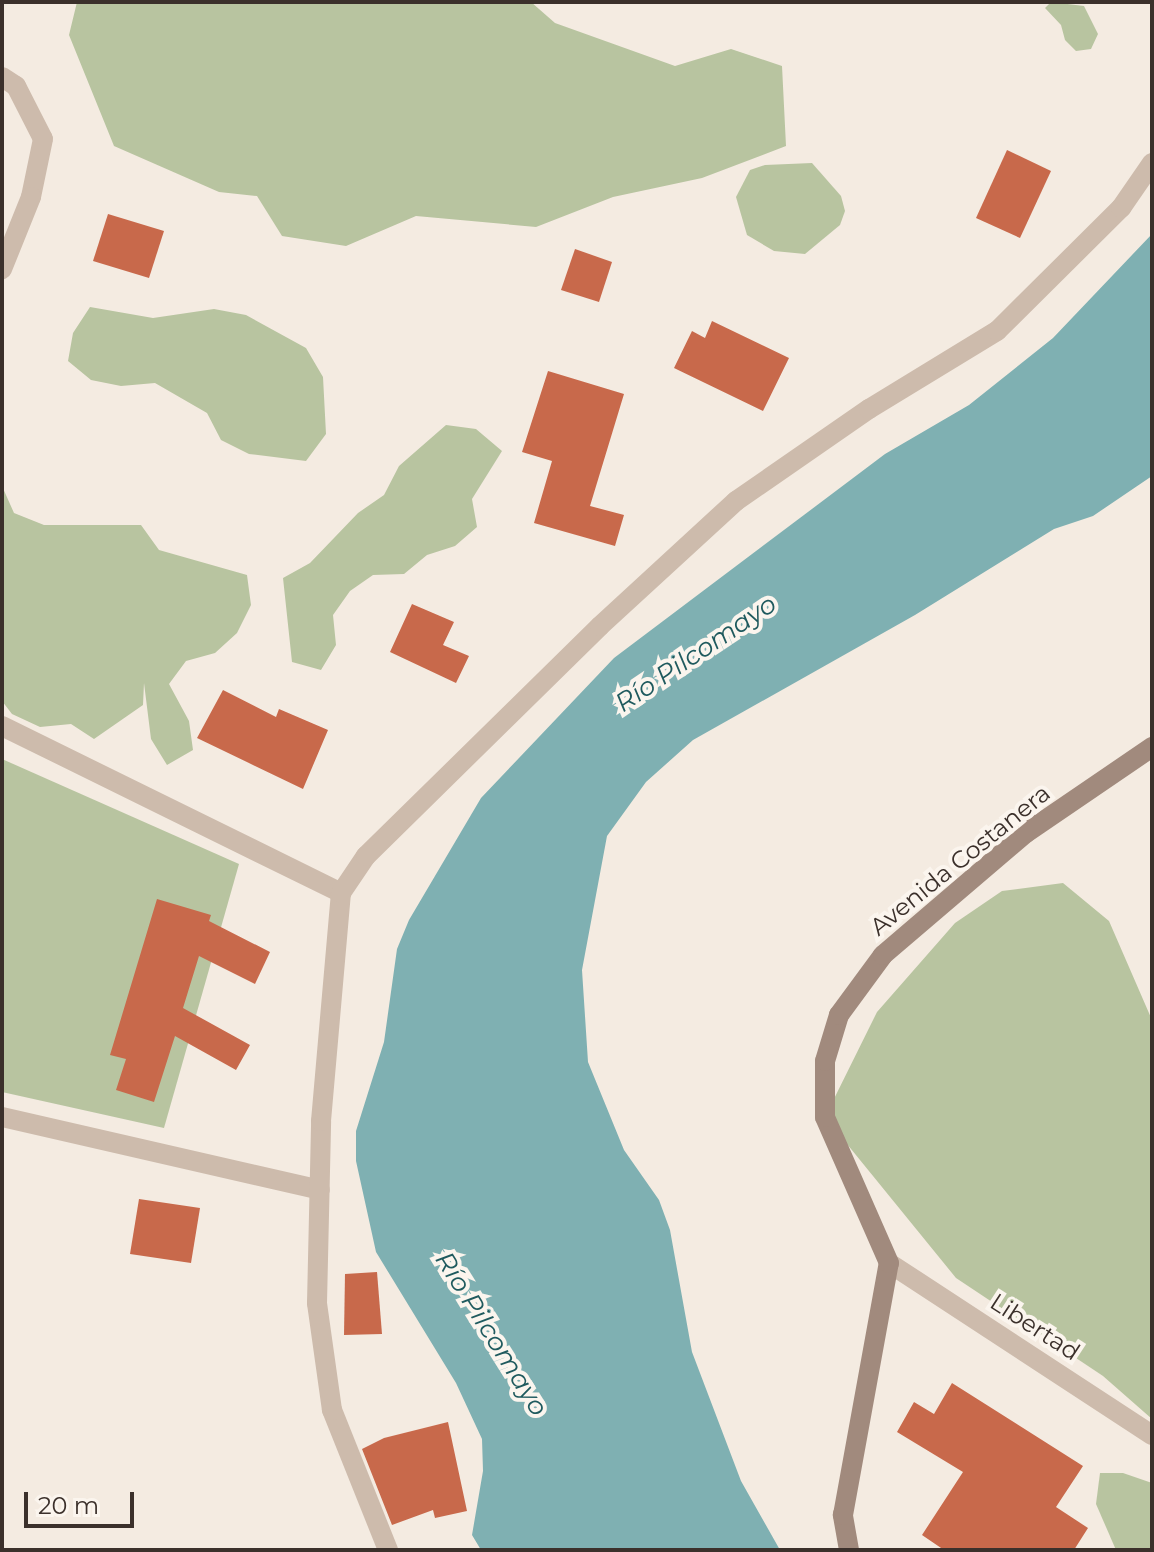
<!DOCTYPE html>
<html>
<head>
<meta charset="utf-8">
<style>
	body { margin:0 }
	#map { position:relative; width:1154px; height:1552px; overflow:hidden; background:#f4ebe1; font-family:Montserrat,sans-serif }
	div>[style] { position:absolute }
	[style*='--x'] { left:calc(var(--x)*1px); top:calc(var(--y)*1px); width:calc(var(--w)*1px); rotate:calc(var(--a)*1deg) }
	.green>* { inset:0; background:#b8c4a0 }
	.water>* { inset:0; background:#7fb0b2 }
	.building>* { inset:0; background:#c8694b }
	.street>* { height:20px; margin:-10px; padding:0 10px; transform-origin:10px; border-radius:10px; background:#cdbbac }
	.secondary>* { height:20px; margin:-10px; padding:0 10px; transform-origin:10px; border-radius:10px; background:#a18a7d }
	span { translate:-50% -50%; white-space:nowrap; text-align:center; line-height:1.15; -webkit-text-stroke:8px #fbf5ee; paint-order:stroke }
	.street-label { font-size:24px; color:#3b302b }
	.water-label { font-size:26px; color:#1f5a5e; font-style:italic }
	.frame { position:absolute; inset:0; border:4px solid #3b302b; pointer-events:none }
	.scale { position:absolute; left:24px; top:1492px; width:110px; height:36px; box-sizing:border-box; border:4px solid #3b302b; border-top:0; padding-left:10px; font-size:24px; line-height:28px; white-space:nowrap; color:#3b302b; -webkit-text-stroke:6px #fbf5ee; paint-order:stroke }
</style>
</head>
<body>
<div id="map">
	<div class="green">
		<div style="clip-path:polygon(77px 2px,531px 2px,555px 23px,675px 66px,731px 49px,782px 66px,786px 146px,702px 178px,613px 197px,536px 227px,416px 216px,346px 246px,282px 236px,257px 196px,219px 192px,114px 146px,69px 35px)"></div>
		<div style="clip-path:polygon(1051px 2px,1084px 6px,1098px 34px,1091px 49px,1076px 51px,1065px 40px,1061px 25px,1045px 8px)"></div>
		<div style="clip-path:polygon(812px 163px,841px 196px,845px 211px,840px 225px,805px 254px,774px 251px,747px 235px,736px 197px,750px 170px,765px 165px)"></div>
		<div style="clip-path:polygon(90px 307px,153px 318px,214px 309px,246px 315px,306px 348px,323px 377px,326px 434px,306px 461px,249px 454px,221px 440px,207px 413px,155px 383px,121px 386px,91px 380px,68px 361px,73px 333px)"></div>
		<div style="clip-path:polygon(446px 425px,476px 429px,502px 451px,472px 499px,477px 527px,455px 546px,427px 555px,404px 574px,373px 575px,350px 591px,333px 615px,336px 645px,321px 670px,292px 662px,283px 578px,310px 563px,358px 513px,384px 495px,399px 466px)"></div>
		<div style="clip-path:polygon(2px 486px,14px 513px,44px 525px,141px 525px,159px 550px,247px 575px,251px 605px,237px 633px,215px 653px,186px 661px,169px 684px,189px 721px,193px 750px,167px 765px,151px 739px,144px 683px,143px 705px,94px 739px,71px 724px,40px 727px,12px 714px,2px 701px)"></div>
		<div style="clip-path:polygon(2px 759px,239px 864px,164px 1128px,2px 1092px)"></div>
		<div style="clip-path:polygon(1063px 883px,1109px 921px,1152px 1020px,1152px 1419px,1103px 1376px,956px 1278px,825px 1117px,877px 1012px,955px 923px,1002px 891px)"></div>
		<div style="clip-path:polygon(1100px 1473px,1123px 1473px,1152px 1483px,1152px 1550px,1116px 1550px,1096px 1504px)"></div>
	</div>
	<div class="water">
		<div style="clip-path:polygon(1152px 234px,1152px 476px,1093px 516px,1054px 529px,915px 615px,693px 740px,646px 782px,607px 836px,582px 970px,588px 1062px,624px 1150px,659px 1200px,670px 1230px,692px 1352px,741px 1481px,780px 1550px,481px 1550px,472px 1535px,483px 1471px,482px 1439px,456px 1383px,376px 1252px,356px 1161px,356px 1131px,384px 1042px,397px 949px,409px 920px,481px 798px,614px 658px,885px 454px,969px 405px,1053px 338px)"></div>
	</div>
	<div class="building">
		<div style="clip-path:polygon(1007px 150px,1051px 171px,1020px 238px,976px 218px)"></div>
		<div style="clip-path:polygon(108px 214px,164px 231px,149px 278px,93px 261px)"></div>
		<div style="clip-path:polygon(575px 249px,612px 262px,599px 302px,561px 290px)"></div>
		<div style="clip-path:polygon(712px 321px,789px 358px,763px 411px,674px 368px,692px 331px,705px 338px)"></div>
		<div style="clip-path:polygon(548px 371px,624px 394px,590px 506px,624px 515px,615px 546px,534px 523px,552px 461px,522px 452px)"></div>
		<div style="clip-path:polygon(412px 604px,454px 622px,443px 645px,469px 656px,456px 683px,390px 652px)"></div>
		<div style="clip-path:polygon(223px 690px,276px 717px,279px 709px,328px 730px,303px 789px,197px 738px)"></div>
		<div style="clip-path:polygon(157px 899px,211px 915px,209px 921px,270px 952px,255px 984px,199px 956px,183px 1008px,250px 1045px,236px 1070px,175px 1036px,154px 1102px,116px 1090px,126px 1059px,110px 1055px)"></div>
		<div style="clip-path:polygon(139px 1199px,200px 1208px,191px 1263px,130px 1254px)"></div>
		<div style="clip-path:polygon(377px 1272px,382px 1334px,344px 1335px,345px 1274px)"></div>
		<div style="clip-path:polygon(952px 1383px,1083px 1466px,1056px 1507px,1088px 1528px,1074px 1550px,944px 1550px,922px 1535px,963px 1472px,897px 1432px,914px 1402px,934px 1414px)"></div>
		<div style="clip-path:polygon(448px 1422px,467px 1511px,435px 1518px,433px 1510px,392px 1525px,362px 1449px,384px 1438px)"></div>
	</div>
	<div class="street">
		<div style="--x:2;--y:77;--w:17;--a:33"></div>
		<div style="--x:16;--y:86;--w:59;--a:63"></div>
		<div style="--x:43;--y:139;--w:59;--a:101.7"></div>
		<div style="--x:31;--y:197;--w:78;--a:111.9"></div>
		<div style="--x:2;--y:726;--w:378;--a:26.2"></div>
		<div style="--x:2;--y:1117;--w:326;--a:12.9"></div>
		<div style="--x:889;--y:1263;--w:314;--a:33.2"></div>
		<div style="--x:388;--y:1550;--w:151;--a:-111.8"></div>
		<div style="--x:332;--y:1410;--w:108;--a:-98"></div>
		<div style="--x:317;--y:1303;--w:182;--a:-88.7"></div>
		<div style="--x:321;--y:1121;--w:229;--a:-85"></div>
		<div style="--x:341;--y:893;--w:45;--a:-56"></div>
		<div style="--x:366;--y:856;--w:328;--a:-44.5"></div>
		<div style="--x:600;--y:626;--w:185;--a:-42.6"></div>
		<div style="--x:736;--y:501;--w:162;--a:-34.7"></div>
		<div style="--x:869;--y:409;--w:150;--a:-31.4"></div>
		<div style="--x:997;--y:331;--w:175;--a:-44.8"></div>
		<div style="--x:1121;--y:208;--w:55;--a:-55.4"></div>
	</div>
	<div class="secondary">
		<div style="--x:849;--y:1550;--w:36;--a:-100"></div>
		<div style="--x:843;--y:1515;--w:256;--a:-79.7"></div>
		<div style="--x:889;--y:1263;--w:159;--a:-113.7"></div>
		<div style="--x:825;--y:1117;--w:56;--a:-90"></div>
		<div style="--x:825;--y:1061;--w:48;--a:-73.1"></div>
		<div style="--x:839;--y:1015;--w:74;--a:-53.7"></div>
		<div style="--x:883;--y:955;--w:188;--a:-40.5"></div>
		<div style="--x:1026;--y:833;--w:153;--a:-34.3"></div>
	</div>
	<div class="street-label">
		<span style="left:960px;top:860px;rotate:-39deg">Avenida Costanera</span>
		<span style="left:1035px;top:1327px;rotate:33deg">Libertad</span>
	</div>
	<div class="water-label">
		<span style="left:696px;top:654px;rotate:-34deg">Río Pilcomayo</span>
		<span style="left:491px;top:1334px;rotate:58deg">Río Pilcomayo</span>
	</div>
	<div class="frame"></div>
	<div class="scale">20 m</div>
</div>
</body>
</html>
